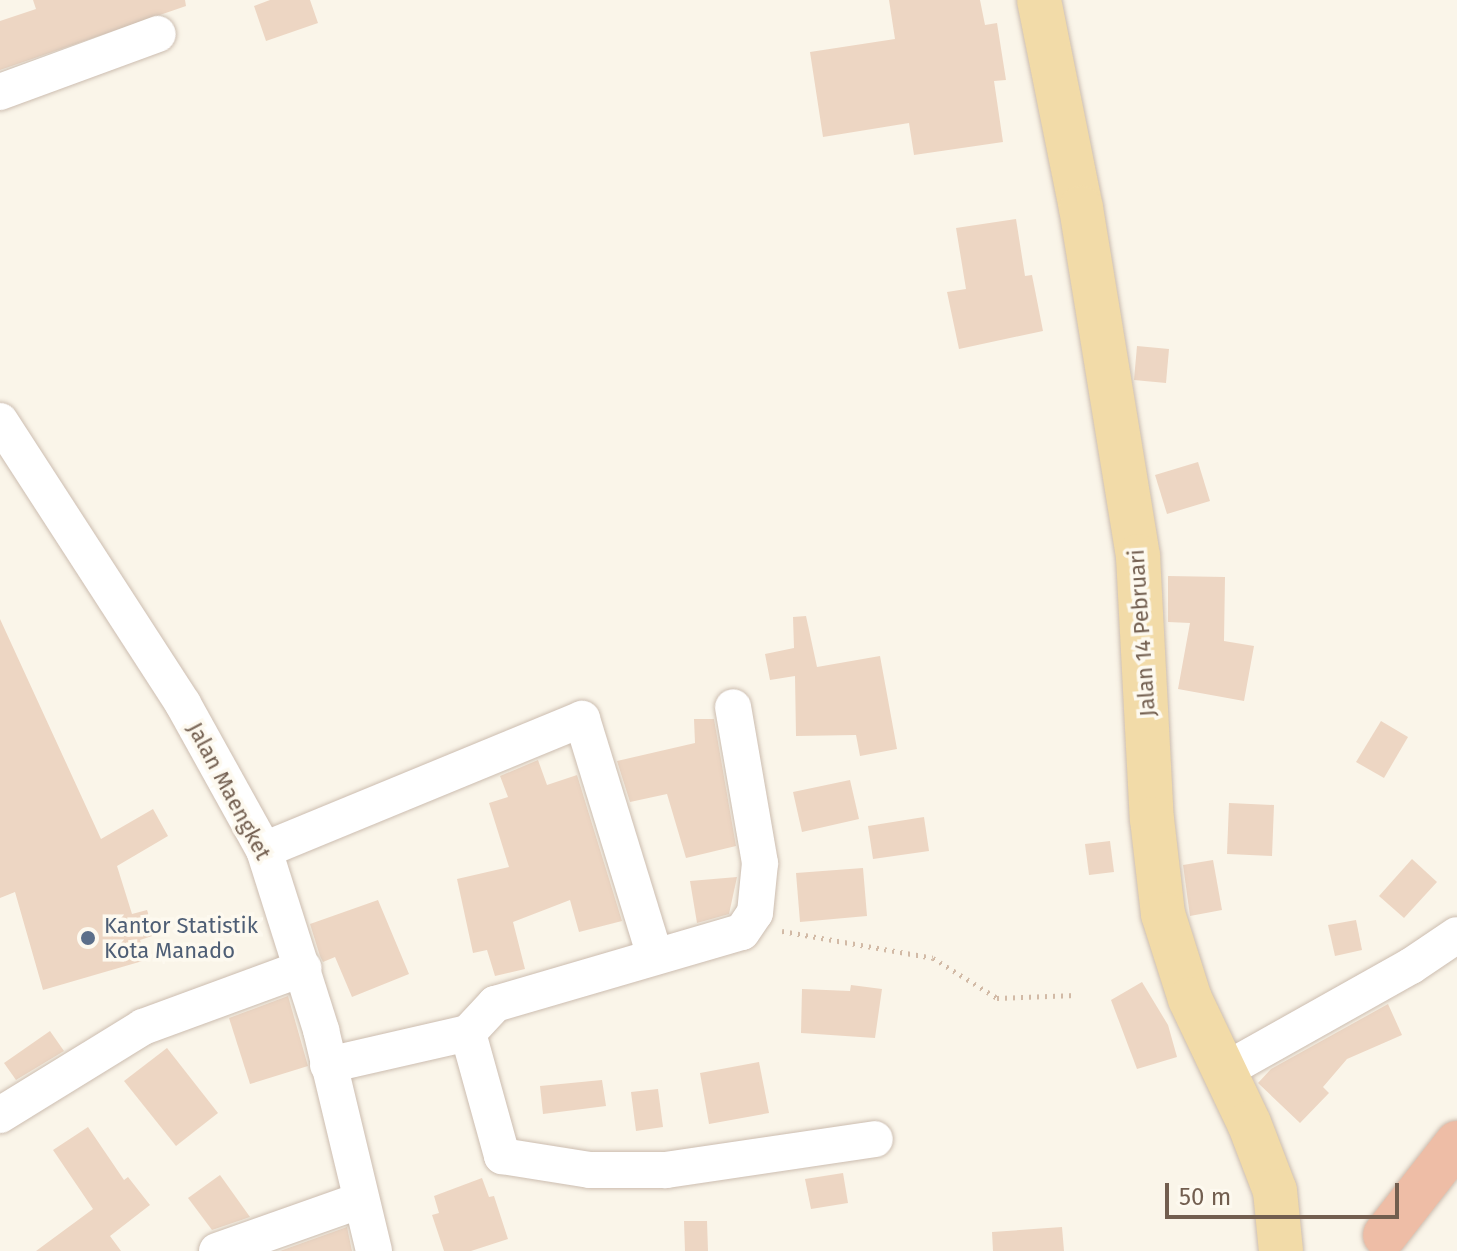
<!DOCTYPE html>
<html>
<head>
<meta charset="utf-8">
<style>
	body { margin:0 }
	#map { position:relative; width:1457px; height:1251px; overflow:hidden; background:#faf5e9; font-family:"Fira Sans",sans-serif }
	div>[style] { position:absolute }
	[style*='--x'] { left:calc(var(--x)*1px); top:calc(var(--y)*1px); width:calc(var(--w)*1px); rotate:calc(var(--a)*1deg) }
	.building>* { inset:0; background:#edd6c3 }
	.path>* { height:5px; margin-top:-2.5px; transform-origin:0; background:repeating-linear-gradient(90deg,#d2baa6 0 2px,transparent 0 8px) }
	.roads { filter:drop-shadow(0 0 2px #ccbdb0) drop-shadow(0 0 2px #ccbdb0) }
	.minor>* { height:36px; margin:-18px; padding:0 18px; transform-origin:18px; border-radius:18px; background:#fff }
	.major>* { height:44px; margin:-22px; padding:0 22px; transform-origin:22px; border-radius:22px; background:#f2dba8 }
	.highway>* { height:44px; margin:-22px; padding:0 22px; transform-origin:22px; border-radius:22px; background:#eebda6 }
	.dots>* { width:22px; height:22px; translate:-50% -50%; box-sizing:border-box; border:4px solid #fdf9ef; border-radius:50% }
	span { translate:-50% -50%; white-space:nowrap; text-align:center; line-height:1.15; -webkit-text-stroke:7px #fdf9ef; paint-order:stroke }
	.street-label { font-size:22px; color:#725e4f }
	.service-label { font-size:22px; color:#4e5e75 }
	.left { translate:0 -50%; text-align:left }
	.scale { position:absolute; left:1165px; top:1183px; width:234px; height:36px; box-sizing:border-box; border:4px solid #725e4f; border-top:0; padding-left:10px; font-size:24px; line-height:28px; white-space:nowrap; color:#725e4f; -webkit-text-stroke:6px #fdf9ef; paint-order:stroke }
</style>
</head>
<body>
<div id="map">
	<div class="building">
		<div style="clip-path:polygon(33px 0,185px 0,186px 6px,0 70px,0 21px,36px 9px)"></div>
		<div style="clip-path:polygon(270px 0,310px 0,318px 23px,266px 41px,254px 6px)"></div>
		<div style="clip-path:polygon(889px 0,980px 0,985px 25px,997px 23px,1006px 80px,994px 81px,1003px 142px,914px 155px,909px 123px,823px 137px,810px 52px,895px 39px)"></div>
		<div style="clip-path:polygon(1016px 219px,1025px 276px,1032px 275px,1043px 331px,959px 349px,947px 292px,966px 289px,956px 228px)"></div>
		<div style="clip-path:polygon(1137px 346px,1169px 349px,1166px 383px,1134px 380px)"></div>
		<div style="clip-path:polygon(1198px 462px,1210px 501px,1167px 514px,1155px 475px)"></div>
		<div style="clip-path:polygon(1168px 576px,1225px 577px,1224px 641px,1254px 646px,1244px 701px,1178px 689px,1190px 623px,1168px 622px)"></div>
		<div style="clip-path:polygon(806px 616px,817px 667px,880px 656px,897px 749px,860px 756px,856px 735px,796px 736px,795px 676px,770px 680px,765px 654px,794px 648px,793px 617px)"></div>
		<div style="clip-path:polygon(0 619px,101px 839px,153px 809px,168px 836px,117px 866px,132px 914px,147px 910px,155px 935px,140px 940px,146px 960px,43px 990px,15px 892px,0 898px)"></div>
		<div style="clip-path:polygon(694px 719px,714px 719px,736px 846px,686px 858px,667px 794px,630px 802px,617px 761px,695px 743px)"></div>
		<div style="clip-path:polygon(1381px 721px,1408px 737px,1384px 778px,1356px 762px)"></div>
		<div style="clip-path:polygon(538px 760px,547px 785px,577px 775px,622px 921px,579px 932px,570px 900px,513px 922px,525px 969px,495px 976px,487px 950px,473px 953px,457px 879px,509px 867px,489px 803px,508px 797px,500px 776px)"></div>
		<div style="clip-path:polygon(850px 780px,859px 819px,802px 832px,793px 792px)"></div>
		<div style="clip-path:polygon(1229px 803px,1274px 805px,1272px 856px,1227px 854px)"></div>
		<div style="clip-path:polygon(924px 817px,929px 851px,873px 859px,868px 826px)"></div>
		<div style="clip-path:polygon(1110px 841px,1114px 872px,1089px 875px,1085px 844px)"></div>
		<div style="clip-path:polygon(1412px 859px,1437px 882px,1404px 918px,1379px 896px)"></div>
		<div style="clip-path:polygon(1213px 860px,1222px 910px,1190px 916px,1183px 865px)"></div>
		<div style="clip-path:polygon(863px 868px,867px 916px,800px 922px,796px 873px)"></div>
		<div style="clip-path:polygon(737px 877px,729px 914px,697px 923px,690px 881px)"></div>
		<div style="clip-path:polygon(378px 900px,409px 974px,352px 997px,335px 957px,323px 962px,320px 956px,310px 924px)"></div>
		<div style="clip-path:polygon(1356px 920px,1362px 950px,1335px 956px,1328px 925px)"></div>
		<div style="clip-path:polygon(1142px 982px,1168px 1025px,1177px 1057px,1137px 1069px,1111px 1000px)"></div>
		<div style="clip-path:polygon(851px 985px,882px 989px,875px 1038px,801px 1033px,802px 989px,850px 991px)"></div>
		<div style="clip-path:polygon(288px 996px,308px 1066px,250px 1084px,229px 1018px)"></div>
		<div style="clip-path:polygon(1388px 1004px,1402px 1035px,1347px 1059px,1323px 1087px,1329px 1093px,1300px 1123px,1258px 1083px,1271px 1069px)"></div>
		<div style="clip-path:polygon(50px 1031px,64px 1051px,16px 1080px,4px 1063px)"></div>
		<div style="clip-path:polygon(167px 1048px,218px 1113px,176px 1146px,124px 1081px)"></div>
		<div style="clip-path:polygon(759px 1062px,769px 1113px,709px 1124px,700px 1073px)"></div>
		<div style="clip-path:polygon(602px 1080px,606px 1106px,543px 1114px,540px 1086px)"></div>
		<div style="clip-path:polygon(658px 1089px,663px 1127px,636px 1131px,631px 1092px)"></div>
		<div style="clip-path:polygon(88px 1127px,124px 1180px,128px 1177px,150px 1205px,110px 1236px,121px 1251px,36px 1251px,93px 1209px,53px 1150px)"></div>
		<div style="clip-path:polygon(843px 1173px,848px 1203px,811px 1209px,805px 1179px)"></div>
		<div style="clip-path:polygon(220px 1175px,250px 1217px,212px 1230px,188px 1198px)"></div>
		<div style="clip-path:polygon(482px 1178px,489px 1197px,494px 1196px,508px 1239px,471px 1251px,444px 1251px,432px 1215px,439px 1213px,434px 1196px)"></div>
		<div style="clip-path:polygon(684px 1221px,707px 1221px,708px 1251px,685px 1251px)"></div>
		<div style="clip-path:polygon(347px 1227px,352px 1251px,280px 1251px)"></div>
		<div style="clip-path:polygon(1062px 1227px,1064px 1251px,993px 1251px,992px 1232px)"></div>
	</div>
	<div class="path">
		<div style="--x:782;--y:931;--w:153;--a:10.1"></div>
		<div style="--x:933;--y:958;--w:75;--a:32"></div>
		<div style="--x:997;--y:998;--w:79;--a:-2.2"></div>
	</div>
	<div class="roads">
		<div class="minor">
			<div style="--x:0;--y:92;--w:168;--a:-20.2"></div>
			<div style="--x:0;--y:421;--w:337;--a:57.1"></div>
			<div style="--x:183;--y:704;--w:167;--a:61"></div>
			<div style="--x:264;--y:850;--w:189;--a:72.4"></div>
			<div style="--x:321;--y:1030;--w:227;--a:76.5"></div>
			<div style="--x:264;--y:850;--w:344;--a:-22.4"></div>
			<div style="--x:582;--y:719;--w:248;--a:72.9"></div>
			<div style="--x:468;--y:1033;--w:128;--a:74.5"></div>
			<div style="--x:502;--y:1156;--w:89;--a:9"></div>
			<div style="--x:590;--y:1170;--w:76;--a:0"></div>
			<div style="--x:666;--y:1170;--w:211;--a:-8.4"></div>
			<div style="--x:328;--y:1065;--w:144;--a:-12.9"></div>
			<div style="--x:468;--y:1033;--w:40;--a:-47"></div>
			<div style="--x:495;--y:1004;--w:257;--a:-16.3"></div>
			<div style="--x:742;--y:932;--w:23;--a:-56"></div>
			<div style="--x:755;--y:913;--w:50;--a:-84.3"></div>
			<div style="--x:760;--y:863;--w:158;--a:-99.8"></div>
			<div style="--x:1222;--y:1072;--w:217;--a:-29.3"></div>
			<div style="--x:1411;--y:966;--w:55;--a:-34"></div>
			<div style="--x:0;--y:1115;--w:168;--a:-31.6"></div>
			<div style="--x:143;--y:1027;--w:171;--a:-20.2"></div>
			<div style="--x:217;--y:1251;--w:153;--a:-19.5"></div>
		</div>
		<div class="major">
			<div style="--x:1039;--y:0;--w:212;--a:78.6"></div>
			<div style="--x:1081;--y:208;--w:353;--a:80.7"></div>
			<div style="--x:1138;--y:556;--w:263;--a:87"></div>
			<div style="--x:1152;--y:819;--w:96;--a:83.4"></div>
			<div style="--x:1163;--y:914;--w:89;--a:72.4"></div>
			<div style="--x:1190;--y:999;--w:137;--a:64.6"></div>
			<div style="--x:1249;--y:1123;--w:73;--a:69.1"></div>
			<div style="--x:1275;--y:1191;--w:60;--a:84.3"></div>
		</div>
		<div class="highway">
			<div style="--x:1385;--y:1235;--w:117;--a:-52"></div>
		</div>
	</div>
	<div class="dots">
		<div style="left:88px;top:938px;background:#5c6f8a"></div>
	</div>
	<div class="street-label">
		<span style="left:1142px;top:633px;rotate:-94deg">Jalan 14 Pebruari</span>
		<span style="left:229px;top:791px;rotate:62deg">Jalan Maengket</span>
	</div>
	<div class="service-label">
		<span class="left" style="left:104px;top:938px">Kantor Statistik<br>Kota Manado</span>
	</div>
	<div class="scale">50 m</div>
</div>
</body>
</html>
